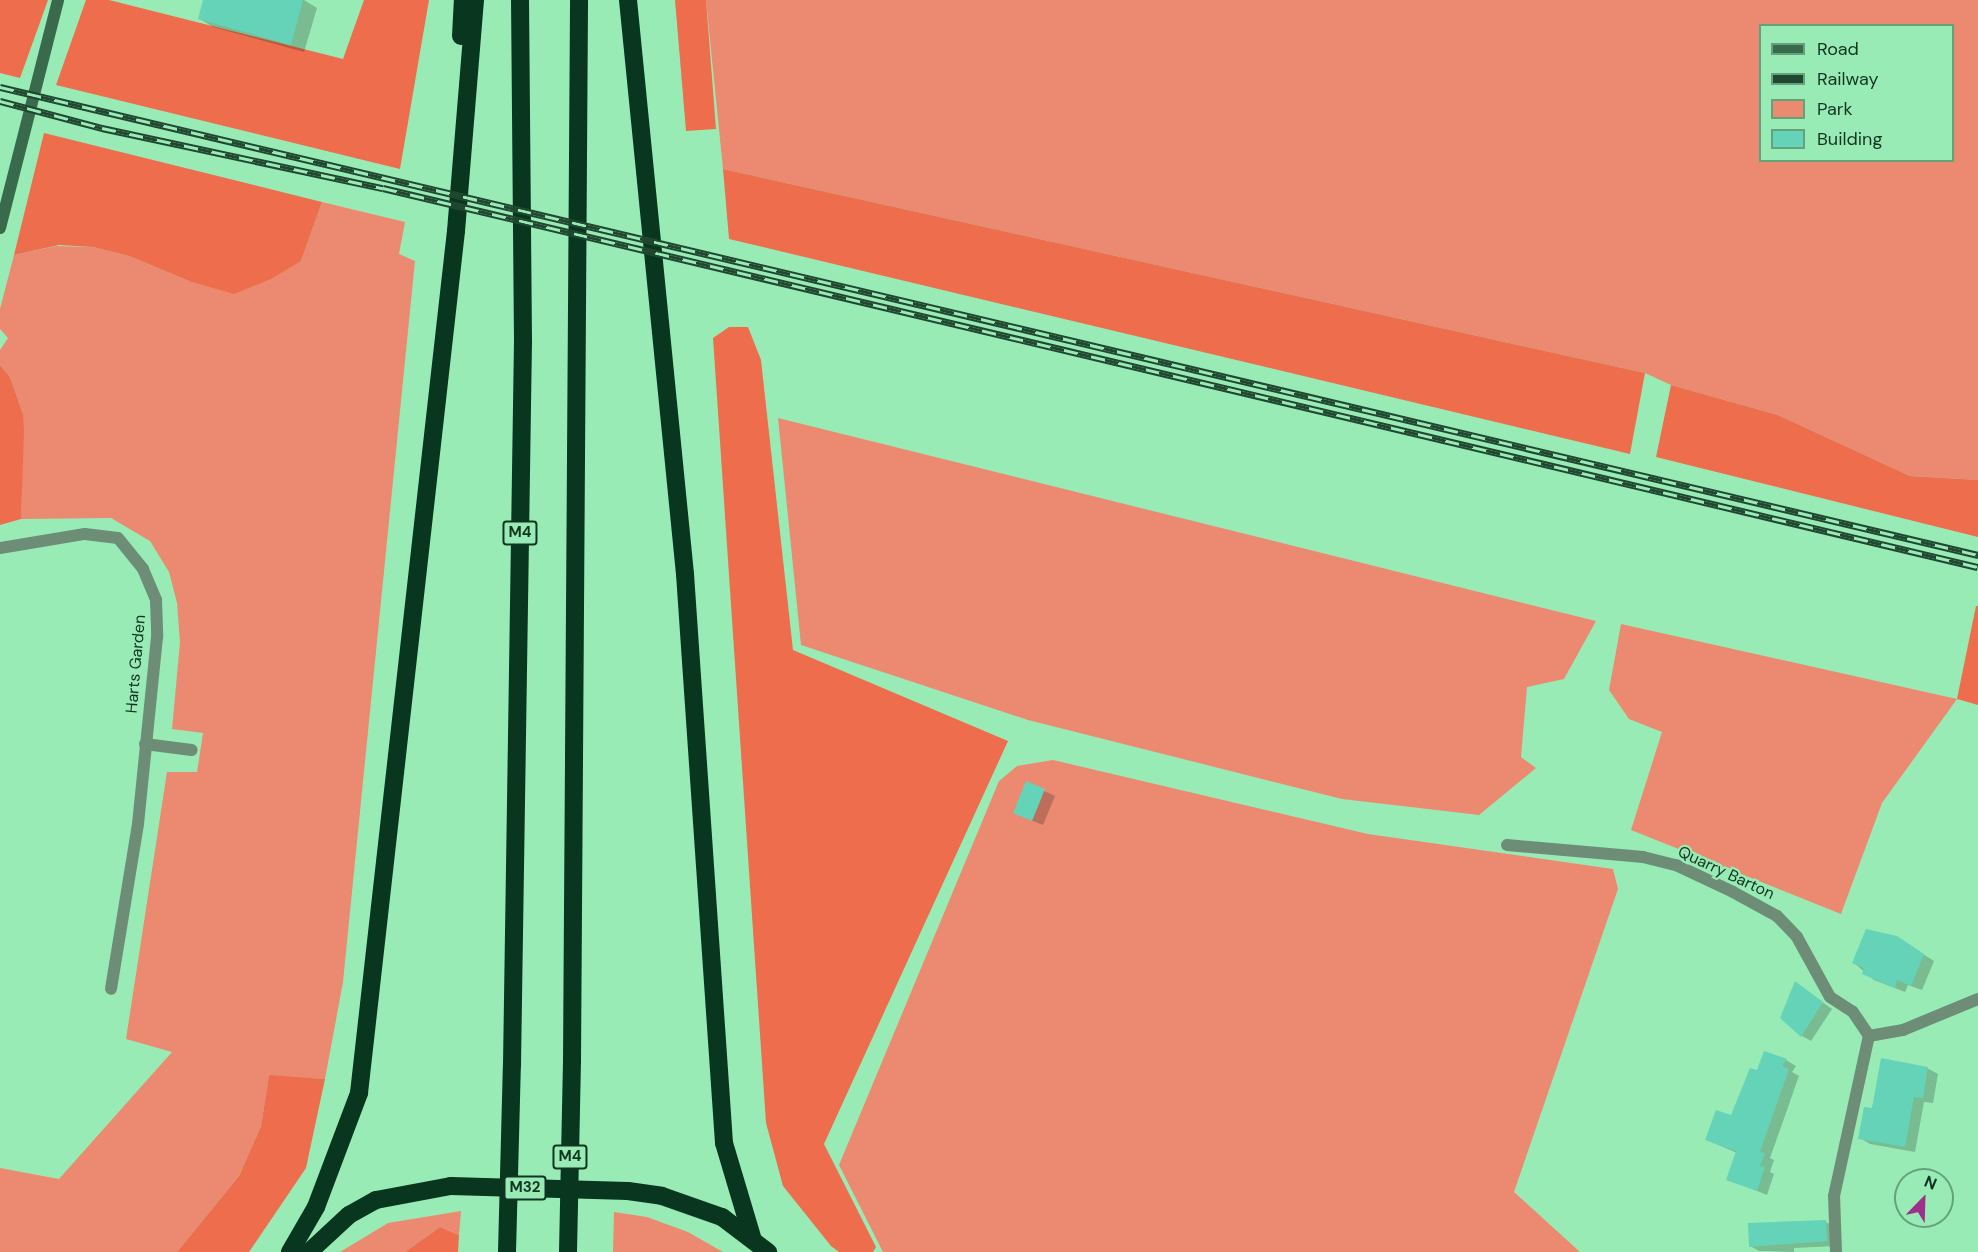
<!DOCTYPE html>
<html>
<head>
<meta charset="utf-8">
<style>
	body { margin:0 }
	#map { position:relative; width:1978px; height:1252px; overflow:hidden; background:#99ebb6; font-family:"DM Sans",sans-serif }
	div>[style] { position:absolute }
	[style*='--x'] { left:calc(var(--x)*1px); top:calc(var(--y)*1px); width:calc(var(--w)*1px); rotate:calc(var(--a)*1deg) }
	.green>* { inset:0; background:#ec8a71 }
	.forest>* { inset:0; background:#ee6d4d }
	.shadow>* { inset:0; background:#0003 }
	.building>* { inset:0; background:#64d3b8 }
	.street>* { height:12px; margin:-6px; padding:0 6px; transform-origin:6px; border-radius:6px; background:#6d8d77 }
	.secondary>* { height:12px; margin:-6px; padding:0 6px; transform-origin:6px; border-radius:6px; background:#386a4b }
	.highway>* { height:18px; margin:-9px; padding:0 9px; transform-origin:9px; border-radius:9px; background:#08361e }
	.rail>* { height:7px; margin-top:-3.5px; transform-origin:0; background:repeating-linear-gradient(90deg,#99ebb6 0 14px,#204830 0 28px); box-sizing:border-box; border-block:2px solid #204830 }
	.highway-bridge>* { height:18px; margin:-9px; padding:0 9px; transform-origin:9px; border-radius:9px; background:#08361e }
	span { translate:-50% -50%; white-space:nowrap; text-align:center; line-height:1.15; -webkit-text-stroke:4.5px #99ebb6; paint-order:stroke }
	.shield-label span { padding:2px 4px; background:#99ebb6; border:2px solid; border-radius:4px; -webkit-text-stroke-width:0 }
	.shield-label { font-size:15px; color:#123520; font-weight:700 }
	.street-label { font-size:16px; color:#123520 }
	.legend { position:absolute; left:1759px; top:24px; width:195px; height:138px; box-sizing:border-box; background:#99ebb6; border:2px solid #63a27a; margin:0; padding:8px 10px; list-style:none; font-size:18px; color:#123520 }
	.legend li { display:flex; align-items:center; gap:12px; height:30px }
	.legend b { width:30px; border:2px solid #63a27a }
	.north { position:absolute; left:1894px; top:1168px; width:60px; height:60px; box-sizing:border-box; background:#99ebb6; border:2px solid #63a27a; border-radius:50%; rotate:23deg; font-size:16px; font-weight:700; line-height:24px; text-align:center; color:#123520 }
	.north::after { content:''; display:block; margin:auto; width:21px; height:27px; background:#9f2f8d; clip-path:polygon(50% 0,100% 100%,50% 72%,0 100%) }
</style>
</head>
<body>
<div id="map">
	<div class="green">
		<div style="clip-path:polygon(evenodd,706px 0,1978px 0,1978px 480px,1910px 476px,1778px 415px,1671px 385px,1645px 373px,723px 169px,706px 0,1760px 26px,1952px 26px,1952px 160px,1760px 160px,1760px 26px)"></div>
		<div style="clip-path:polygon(322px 202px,405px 222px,399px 254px,415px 261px,343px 982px,325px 1079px,269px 1076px,261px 1126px,239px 1176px,177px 1252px,0 1252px,0 1168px,59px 1179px,172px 1052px,126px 1039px,167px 772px,197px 772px,203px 733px,172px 729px,180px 642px,177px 603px,169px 572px,150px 541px,111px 518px,21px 519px,23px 414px,10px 377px,0 365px,0 350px,8px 338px,0 329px,0 309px,14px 255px,56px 246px,93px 247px,129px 256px,189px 281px,301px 261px)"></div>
		<div style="clip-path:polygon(778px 418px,1596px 621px,1564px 679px,1527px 687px,1521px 757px,1536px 768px,1479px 815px,1342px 799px,1028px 720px,801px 645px)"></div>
		<div style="clip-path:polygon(1621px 624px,1957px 699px,1882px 803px,1841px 914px,1631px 830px,1662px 732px,1629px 719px,1609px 690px)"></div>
		<div style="clip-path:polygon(1053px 760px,1368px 834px,1613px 869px,1618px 889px,1514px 1192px,1580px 1252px,883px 1252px,839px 1165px,999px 781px,1017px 766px)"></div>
		<div style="clip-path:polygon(461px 1211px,459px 1235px,440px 1227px,405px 1252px,340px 1252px,388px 1223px)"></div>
		<div style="clip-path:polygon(614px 1212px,647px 1217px,688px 1232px,723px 1252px,613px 1252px)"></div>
	</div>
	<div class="forest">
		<div style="clip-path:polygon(0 0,48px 0,20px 78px,0 73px)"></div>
		<div style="clip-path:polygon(86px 0,109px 0,343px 59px,364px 0,429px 0,400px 169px,56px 85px)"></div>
		<div style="clip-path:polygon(675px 0,706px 0,716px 129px,686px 131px)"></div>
		<div style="clip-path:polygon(44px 133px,322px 202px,301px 261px,271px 279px,234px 294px,189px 281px,129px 256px,93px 247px,59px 245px,14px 255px)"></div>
		<div style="clip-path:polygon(723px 169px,1645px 373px,1630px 454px,729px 239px)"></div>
		<div style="clip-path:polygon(729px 327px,748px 327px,761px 360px,793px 650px,1008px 741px,824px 1144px,876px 1247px,873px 1252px,839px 1252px,831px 1246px,783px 1186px,766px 1123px,713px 338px)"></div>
		<div style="clip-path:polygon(0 365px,10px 377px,23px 414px,24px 431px,21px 519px,0 525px)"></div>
		<div style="clip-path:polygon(1671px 385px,1778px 415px,1910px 476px,1978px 480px,1978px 537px,1656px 457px)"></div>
		<div style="clip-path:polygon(1976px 606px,1978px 606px,1978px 705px,1957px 699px)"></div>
		<div style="clip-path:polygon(269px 1075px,325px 1079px,306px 1168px,249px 1252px,177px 1252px,239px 1176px,261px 1126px)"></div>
		<div style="clip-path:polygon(440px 1227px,459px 1235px,458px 1252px,405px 1252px)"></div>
	</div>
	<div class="shadow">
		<div style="clip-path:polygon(205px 0,304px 0,317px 8px,304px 52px,213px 27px,200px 19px)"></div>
		<div style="clip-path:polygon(1027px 783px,1055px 796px,1043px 825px,1025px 818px)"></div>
		<div style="clip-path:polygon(1907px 944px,1934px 961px,1922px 990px,1908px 985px,1905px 992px,1874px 980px,1854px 963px)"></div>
		<div style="clip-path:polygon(1796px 983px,1832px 1009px,1811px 1041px,1802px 1036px)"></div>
		<div style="clip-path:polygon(1786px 1060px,1796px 1066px,1792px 1072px,1799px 1076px,1770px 1158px,1774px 1160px,1770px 1172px,1774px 1174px,1767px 1195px,1728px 1179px,1737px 1153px,1707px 1140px,1732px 1117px,1758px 1072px)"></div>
		<div style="clip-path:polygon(1927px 1068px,1938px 1074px,1933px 1103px,1924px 1102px,1915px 1152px,1870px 1144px,1860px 1138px)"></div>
		<div style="clip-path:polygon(1826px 1222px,1835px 1227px,1836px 1246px,1794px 1248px,1794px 1252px,1759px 1251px,1750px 1246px)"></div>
	</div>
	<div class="building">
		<div style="clip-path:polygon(203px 0,303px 0,291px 45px,198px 19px)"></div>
		<div style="clip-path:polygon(1026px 781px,1045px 789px,1032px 821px,1013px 813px)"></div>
		<div style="clip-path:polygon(1866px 929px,1897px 936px,1924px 954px,1911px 986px,1897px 980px,1895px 988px,1862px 974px,1864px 968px,1852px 963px)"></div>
		<div style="clip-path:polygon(1795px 981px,1823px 1002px,1801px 1037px,1780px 1018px)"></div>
		<div style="clip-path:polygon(1764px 1051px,1787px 1059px,1782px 1066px,1789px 1069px,1760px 1152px,1765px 1153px,1760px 1166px,1765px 1167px,1757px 1191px,1726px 1180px,1736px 1151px,1705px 1140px,1716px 1110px,1731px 1115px,1750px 1068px,1757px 1070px)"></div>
		<div style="clip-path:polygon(1881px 1058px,1928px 1067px,1923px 1098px,1914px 1097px,1905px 1147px,1858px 1139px,1864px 1107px,1872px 1108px)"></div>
		<div style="clip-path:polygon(1826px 1220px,1827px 1241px,1749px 1247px,1748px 1223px)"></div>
	</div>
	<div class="street">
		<div style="--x:0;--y:548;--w:86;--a:-9.4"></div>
		<div style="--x:85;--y:534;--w:33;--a:7"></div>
		<div style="--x:118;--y:538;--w:40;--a:51"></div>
		<div style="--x:143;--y:569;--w:34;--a:67"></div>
		<div style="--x:156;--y:600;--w:37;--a:88"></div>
		<div style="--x:157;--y:637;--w:188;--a:95.8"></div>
		<div style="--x:138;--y:824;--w:167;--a:99.3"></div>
		<div style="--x:145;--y:744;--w:47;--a:7.3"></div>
		<div style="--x:1507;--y:845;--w:137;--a:5"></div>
		<div style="--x:1643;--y:857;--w:34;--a:14"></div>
		<div style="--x:1676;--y:865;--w:63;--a:25.3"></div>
		<div style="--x:1733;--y:892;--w:50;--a:28.6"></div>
		<div style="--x:1777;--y:916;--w:29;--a:46"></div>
		<div style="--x:1797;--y:937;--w:68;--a:61.2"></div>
		<div style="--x:1830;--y:997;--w:27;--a:33"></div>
		<div style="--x:1853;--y:1012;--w:29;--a:56"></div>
		<div style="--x:1869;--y:1036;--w:35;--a:-10"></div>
		<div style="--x:1903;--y:1030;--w:81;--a:-22.5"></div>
		<div style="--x:1836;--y:1252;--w:56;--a:-92"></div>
		<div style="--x:1834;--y:1196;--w:164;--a:-77.7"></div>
	</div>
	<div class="secondary">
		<div style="--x:0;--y:228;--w:235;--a:-75.7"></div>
	</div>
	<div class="highway">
		<div style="--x:628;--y:0;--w:577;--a:84.33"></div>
		<div style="--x:685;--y:574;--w:570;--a:86.08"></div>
		<div style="--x:724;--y:1143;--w:98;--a:73.4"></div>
		<div style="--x:461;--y:36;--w:36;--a:-87"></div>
		<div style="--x:572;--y:1061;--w:1061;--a:-89.62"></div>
		<div style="--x:512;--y:1065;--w:723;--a:-89.13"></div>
		<div style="--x:523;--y:342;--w:342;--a:-90.5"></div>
		<div style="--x:290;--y:1252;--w:52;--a:-60"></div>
		<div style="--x:316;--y:1207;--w:122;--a:-69.3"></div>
		<div style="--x:359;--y:1093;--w:867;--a:-83.58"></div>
		<div style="--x:456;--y:231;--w:232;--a:-85.3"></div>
		<div style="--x:309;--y:1252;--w:54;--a:-42.8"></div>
		<div style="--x:349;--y:1215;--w:31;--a:-29"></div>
		<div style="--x:376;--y:1200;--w:76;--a:-10.6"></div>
		<div style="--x:451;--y:1186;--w:177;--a:1.6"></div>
		<div style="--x:628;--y:1191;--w:34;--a:8"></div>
		<div style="--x:662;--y:1196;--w:64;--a:19.3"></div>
		<div style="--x:722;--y:1217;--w:58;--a:37.3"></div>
	</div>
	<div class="rail">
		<div style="--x:0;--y:87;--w:2033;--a:13.31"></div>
		<div style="--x:0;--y:101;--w:106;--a:14.8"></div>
		<div style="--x:102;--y:128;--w:287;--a:12.1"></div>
		<div style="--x:383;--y:188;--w:1639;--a:13.37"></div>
	</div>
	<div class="highway-bridge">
		<div style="--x:507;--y:1252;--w:187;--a:-88.5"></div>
		<div style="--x:568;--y:1252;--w:191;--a:-88.8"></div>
	</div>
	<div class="shield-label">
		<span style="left:520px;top:533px">M4</span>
		<span style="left:570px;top:1157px">M4</span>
		<span style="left:525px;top:1188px">M32</span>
	</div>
	<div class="street-label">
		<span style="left:136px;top:664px;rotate:-85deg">Harts Garden</span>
		<span style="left:1726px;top:873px;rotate:25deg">Quarry Barton</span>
	</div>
	<ul class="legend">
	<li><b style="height:8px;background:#386a4b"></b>Road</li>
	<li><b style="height:8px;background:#204830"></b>Railway</li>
	<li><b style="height:16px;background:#ec8a71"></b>Park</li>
	<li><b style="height:16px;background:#64d3b8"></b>Building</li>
	</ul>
	<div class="north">N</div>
</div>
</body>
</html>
